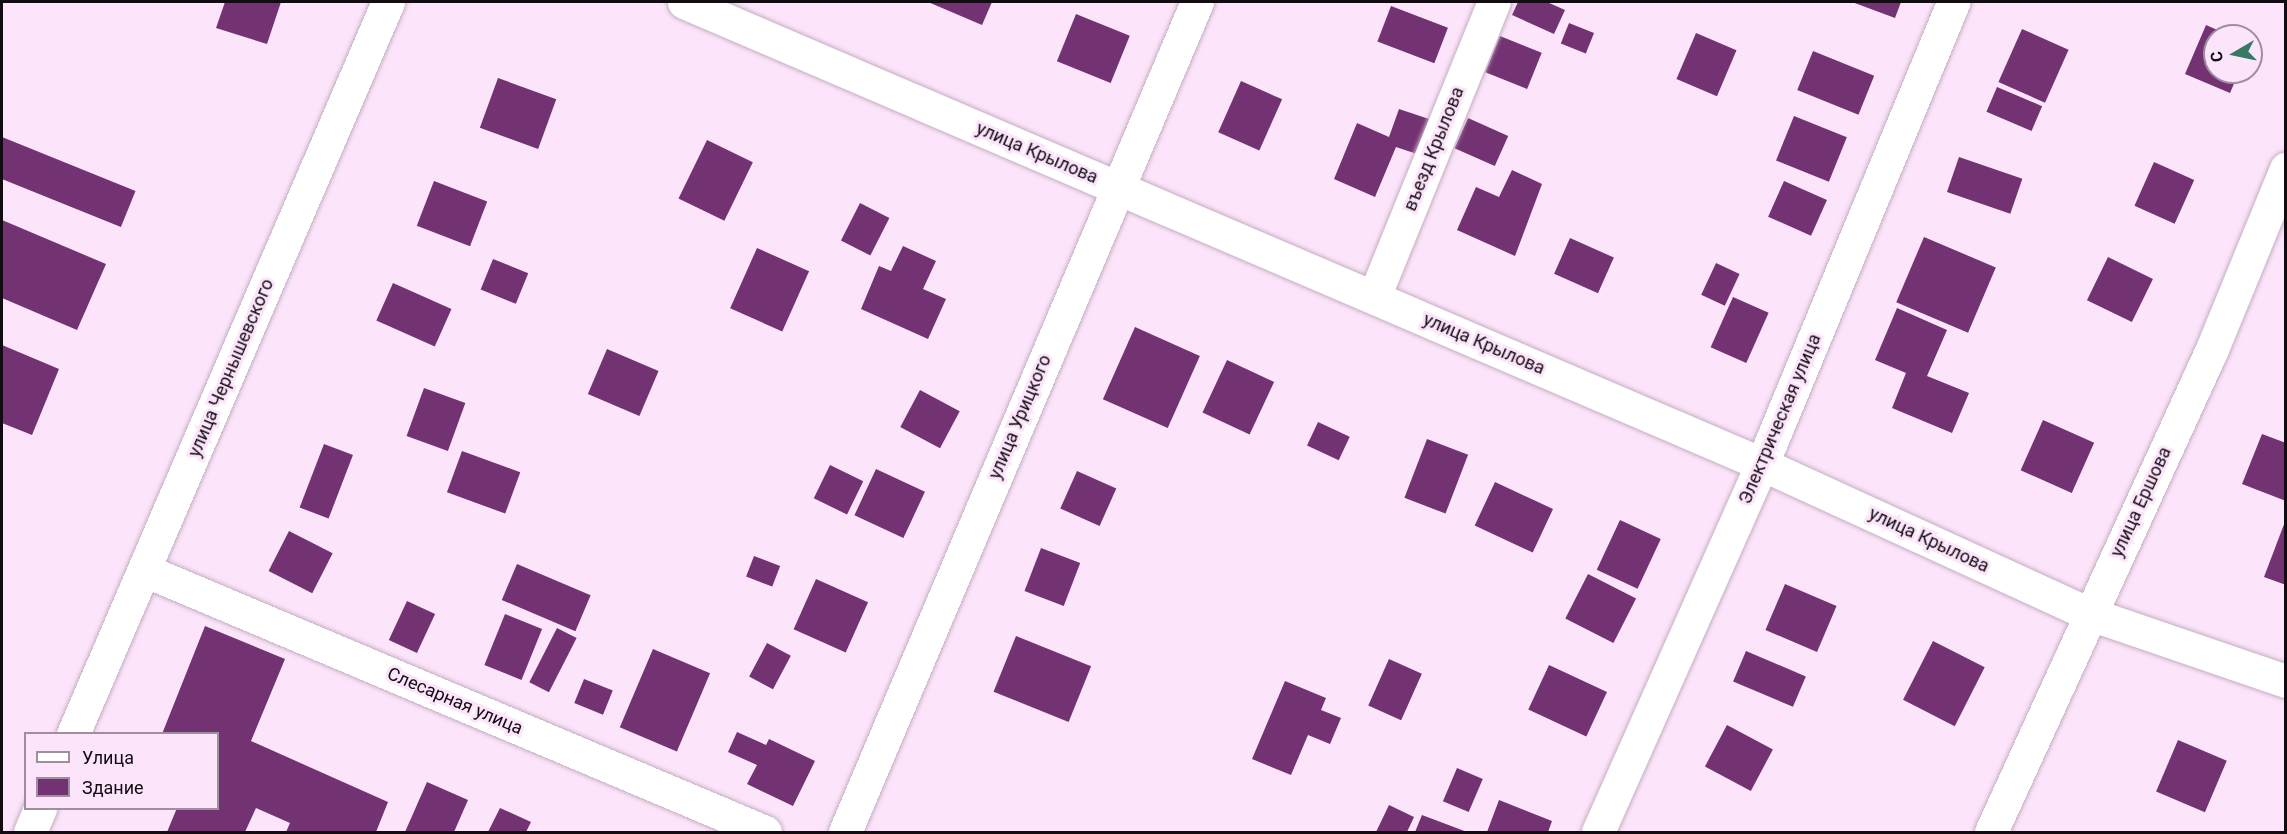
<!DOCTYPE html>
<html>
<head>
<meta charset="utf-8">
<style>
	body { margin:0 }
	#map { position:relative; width:2287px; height:834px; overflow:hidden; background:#fce5fa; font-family:Roboto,sans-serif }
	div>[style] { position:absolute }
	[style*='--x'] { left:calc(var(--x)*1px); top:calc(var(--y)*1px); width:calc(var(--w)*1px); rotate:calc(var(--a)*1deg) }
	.building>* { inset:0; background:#733272; transform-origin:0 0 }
	.roads { filter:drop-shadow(0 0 2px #c4aec2) drop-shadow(0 0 2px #c4aec2) }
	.minor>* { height:33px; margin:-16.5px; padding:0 16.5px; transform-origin:16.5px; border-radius:16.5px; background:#fff }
	.tertiary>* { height:33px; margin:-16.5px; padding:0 16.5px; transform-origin:16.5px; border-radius:16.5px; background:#fff }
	span { translate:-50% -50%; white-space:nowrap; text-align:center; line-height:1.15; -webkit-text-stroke:6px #fce5fa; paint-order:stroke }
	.street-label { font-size:18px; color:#130b12 }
	.frame { position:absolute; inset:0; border:3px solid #130b12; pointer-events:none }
	.legend { position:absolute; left:24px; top:732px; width:195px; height:78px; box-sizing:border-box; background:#fce5fa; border:2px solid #9f8e9d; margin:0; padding:8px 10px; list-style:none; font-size:18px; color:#130b12 }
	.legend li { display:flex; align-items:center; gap:12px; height:30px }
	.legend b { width:30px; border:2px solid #9f8e9d }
	.north { position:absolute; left:2203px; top:24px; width:60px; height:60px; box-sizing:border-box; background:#fce5fa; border:2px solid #9f8e9d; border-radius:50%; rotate:261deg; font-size:16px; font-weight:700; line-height:24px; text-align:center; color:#130b12 }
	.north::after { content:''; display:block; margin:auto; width:21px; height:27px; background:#377867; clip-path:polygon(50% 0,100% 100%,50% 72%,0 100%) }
</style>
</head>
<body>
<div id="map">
	<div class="building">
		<div style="clip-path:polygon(225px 2px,281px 2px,267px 44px,216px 28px)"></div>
		<div style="clip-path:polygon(928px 2px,992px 2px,982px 25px)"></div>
		<div style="clip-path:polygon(1518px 2px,1547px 2px,1565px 10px,1554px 34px,1512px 15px)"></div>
		<div style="clip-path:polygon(1852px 2px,1901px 2px,1895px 18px)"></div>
		<div style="left:1391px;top:6px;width:61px;height:38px;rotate:21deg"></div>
		<div style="left:1076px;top:14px;width:58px;height:51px;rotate:22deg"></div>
		<div style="left:1569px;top:23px;width:27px;height:22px;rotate:22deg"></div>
		<div style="clip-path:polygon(2206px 25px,2231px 36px,2215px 36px,2215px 72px,2239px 72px,2230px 93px,2185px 74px)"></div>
		<div style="left:2022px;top:29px;width:51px;height:58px;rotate:24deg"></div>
		<div style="left:1696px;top:33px;width:44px;height:50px;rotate:23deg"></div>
		<div style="left:1500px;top:36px;width:45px;height:39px;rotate:22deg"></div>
		<div style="left:1813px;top:51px;width:66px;height:42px;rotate:22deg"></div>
		<div style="left:498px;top:78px;width:62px;height:53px;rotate:20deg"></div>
		<div style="left:1241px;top:81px;width:45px;height:56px;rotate:24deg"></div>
		<div style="left:1997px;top:87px;width:49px;height:27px;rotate:23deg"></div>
		<div style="clip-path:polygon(1399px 109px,1429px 119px,1417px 154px,1396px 147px,1375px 197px,1334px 179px,1357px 123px,1389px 137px)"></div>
		<div style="left:1794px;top:116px;width:57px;height:48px;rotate:22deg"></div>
		<div style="left:1468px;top:118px;width:44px;height:33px;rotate:24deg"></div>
		<div style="left:2px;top:137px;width:144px;height:39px;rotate:22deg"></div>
		<div style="left:707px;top:140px;width:51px;height:65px;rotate:26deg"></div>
		<div style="left:1959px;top:157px;width:67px;height:37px;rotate:19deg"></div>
		<div style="left:2154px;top:162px;width:44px;height:48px;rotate:24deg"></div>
		<div style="clip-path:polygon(1512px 170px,1542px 184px,1515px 256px,1457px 230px,1476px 187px,1499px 197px)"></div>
		<div style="left:434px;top:181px;width:57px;height:48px;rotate:21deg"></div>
		<div style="left:1784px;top:181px;width:47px;height:39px;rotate:24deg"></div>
		<div style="left:860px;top:203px;width:33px;height:42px;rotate:27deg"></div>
		<div style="clip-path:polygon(2px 220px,106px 264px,77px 330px,2px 298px)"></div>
		<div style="left:1924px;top:237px;width:78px;height:71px;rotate:23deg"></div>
		<div style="left:1570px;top:238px;width:48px;height:39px;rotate:24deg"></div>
		<div style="clip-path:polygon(903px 246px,936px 261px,923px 289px,946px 299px,928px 339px,861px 309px,879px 266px,891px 271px)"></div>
		<div style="left:757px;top:248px;width:57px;height:66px;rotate:24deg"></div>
		<div style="left:2108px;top:257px;width:50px;height:48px;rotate:26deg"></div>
		<div style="left:493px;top:259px;width:38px;height:33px;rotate:22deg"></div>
		<div style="left:1716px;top:263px;width:26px;height:35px;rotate:25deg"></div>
		<div style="left:393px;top:283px;width:64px;height:41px;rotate:24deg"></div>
		<div style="left:1733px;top:297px;width:39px;height:55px;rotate:24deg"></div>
		<div style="clip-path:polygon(1897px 308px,1947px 330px,1927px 376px,1969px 393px,1952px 433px,1892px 408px,1906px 373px,1875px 360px)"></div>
		<div style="left:1135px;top:327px;width:71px;height:79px;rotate:24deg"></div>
		<div style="clip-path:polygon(2px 345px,59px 369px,32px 435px,2px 423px)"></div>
		<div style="left:607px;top:349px;width:56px;height:49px;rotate:23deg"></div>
		<div style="left:1227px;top:360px;width:52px;height:58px;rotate:25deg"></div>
		<div style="left:424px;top:388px;width:44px;height:51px;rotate:20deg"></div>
		<div style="left:920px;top:390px;width:45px;height:42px;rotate:28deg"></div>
		<div style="left:2043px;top:420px;width:56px;height:55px;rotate:24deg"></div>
		<div style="left:1318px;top:422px;width:35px;height:26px;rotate:25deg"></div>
		<div style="clip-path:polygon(2262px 434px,2286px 443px,2286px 501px,2242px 484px)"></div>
		<div style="left:1427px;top:439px;width:44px;height:63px;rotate:21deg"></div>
		<div style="left:324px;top:444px;width:31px;height:68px;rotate:21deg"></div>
		<div style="left:462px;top:451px;width:62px;height:44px;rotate:20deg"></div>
		<div style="left:830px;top:465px;width:37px;height:37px;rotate:26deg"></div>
		<div style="left:876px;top:469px;width:54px;height:51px;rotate:25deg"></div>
		<div style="left:1077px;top:471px;width:43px;height:41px;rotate:24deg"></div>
		<div style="left:1495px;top:482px;width:64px;height:48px;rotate:25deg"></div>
		<div style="clip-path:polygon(2286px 519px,2286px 585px,2264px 577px)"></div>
		<div style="left:1620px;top:520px;width:45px;height:55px;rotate:25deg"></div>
		<div style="left:289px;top:531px;width:49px;height:45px;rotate:27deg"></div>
		<div style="left:1041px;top:548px;width:42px;height:46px;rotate:21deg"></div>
		<div style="left:754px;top:556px;width:28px;height:22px;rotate:21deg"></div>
		<div style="left:517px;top:564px;width:80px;height:39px;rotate:23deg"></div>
		<div style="left:1588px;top:574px;width:54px;height:50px;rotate:27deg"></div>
		<div style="left:816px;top:579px;width:57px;height:55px;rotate:24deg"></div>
		<div style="left:1785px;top:584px;width:56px;height:50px;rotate:23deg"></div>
		<div style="left:407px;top:601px;width:31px;height:43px;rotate:25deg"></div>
		<div style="left:505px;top:614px;width:40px;height:55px;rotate:22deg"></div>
		<div style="clip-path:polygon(205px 626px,285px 659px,251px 741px,388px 802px,376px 832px,286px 832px,290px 823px,256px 808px,245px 832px,167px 832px,177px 808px,218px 808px,218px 734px,162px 734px)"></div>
		<div style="left:557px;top:628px;width:22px;height:61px;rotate:27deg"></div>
		<div style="left:1016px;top:636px;width:81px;height:60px;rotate:22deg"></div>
		<div style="left:1933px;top:641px;width:58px;height:66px;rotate:27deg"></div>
		<div style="left:767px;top:643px;width:27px;height:38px;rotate:28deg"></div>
		<div style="left:653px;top:649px;width:62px;height:85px;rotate:23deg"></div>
		<div style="left:1746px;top:651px;width:65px;height:33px;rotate:23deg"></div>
		<div style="left:1389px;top:659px;width:36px;height:51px;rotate:24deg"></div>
		<div style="left:1549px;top:665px;width:64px;height:49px;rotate:25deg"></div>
		<div style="left:584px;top:679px;width:31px;height:26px;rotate:22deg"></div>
		<div style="clip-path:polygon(1285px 681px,1326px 698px,1321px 710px,1341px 718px,1330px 744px,1308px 735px,1291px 775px,1252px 759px)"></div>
		<div style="left:1727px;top:725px;width:52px;height:47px;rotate:28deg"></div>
		<div style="clip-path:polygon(737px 732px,766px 745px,769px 739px,815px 761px,793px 806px,747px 784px,757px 765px,728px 752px)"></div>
		<div style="left:2178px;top:740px;width:53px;height:56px;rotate:23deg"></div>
		<div style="left:1457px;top:768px;width:28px;height:36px;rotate:23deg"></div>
		<div style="clip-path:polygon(427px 782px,468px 800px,454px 832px,405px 832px)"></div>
		<div style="clip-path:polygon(1499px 800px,1552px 821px,1548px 832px,1487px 832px)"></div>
		<div style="clip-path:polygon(1389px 805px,1414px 817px,1407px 832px,1376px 832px)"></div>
		<div style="clip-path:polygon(500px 808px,531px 822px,526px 832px,488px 832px)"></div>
		<div style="clip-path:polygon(1422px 815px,1467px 832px,1415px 832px)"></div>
	</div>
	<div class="roads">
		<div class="minor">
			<div style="--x:684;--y:2;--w:1173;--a:23.2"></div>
			<div style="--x:1762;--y:464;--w:361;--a:24.6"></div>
			<div style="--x:2090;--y:614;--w:207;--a:18.9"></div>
			<div style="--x:1374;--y:297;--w:318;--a:-67.9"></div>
			<div style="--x:144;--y:570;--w:674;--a:22.87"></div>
			<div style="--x:73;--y:734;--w:797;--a:-66.72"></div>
			<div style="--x:30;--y:832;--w:26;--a:-67"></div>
			<div style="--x:845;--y:832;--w:902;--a:-67.02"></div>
			<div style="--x:1598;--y:832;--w:403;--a:-66"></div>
			<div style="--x:1762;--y:464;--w:500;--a:-67.5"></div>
		</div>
		<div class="tertiary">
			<div style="--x:1991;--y:832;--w:531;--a:-65.41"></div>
			<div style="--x:2212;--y:349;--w:195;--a:-67.7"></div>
		</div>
	</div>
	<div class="street-label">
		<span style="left:1434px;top:149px;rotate:-68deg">въезд Крылова</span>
		<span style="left:1037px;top:153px;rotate:23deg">улица Крылова</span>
		<span style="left:1484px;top:344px;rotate:23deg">улица Крылова</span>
		<span style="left:231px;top:368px;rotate:-67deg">улица Чернышевского</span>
		<span style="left:1020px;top:417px;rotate:-67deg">улица Урицкого</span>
		<span style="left:1780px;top:419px;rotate:-67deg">Электрическая улица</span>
		<span style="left:2141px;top:502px;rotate:-65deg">улица Ершова</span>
		<span style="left:1929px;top:540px;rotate:25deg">улица Крылова</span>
		<span style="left:455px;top:701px;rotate:23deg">Слесарная улица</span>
	</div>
	<div class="frame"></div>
	<ul class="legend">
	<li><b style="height:8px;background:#fff"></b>Улица</li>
	<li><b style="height:16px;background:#733272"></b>Здание</li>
	</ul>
	<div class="north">С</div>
</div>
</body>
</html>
